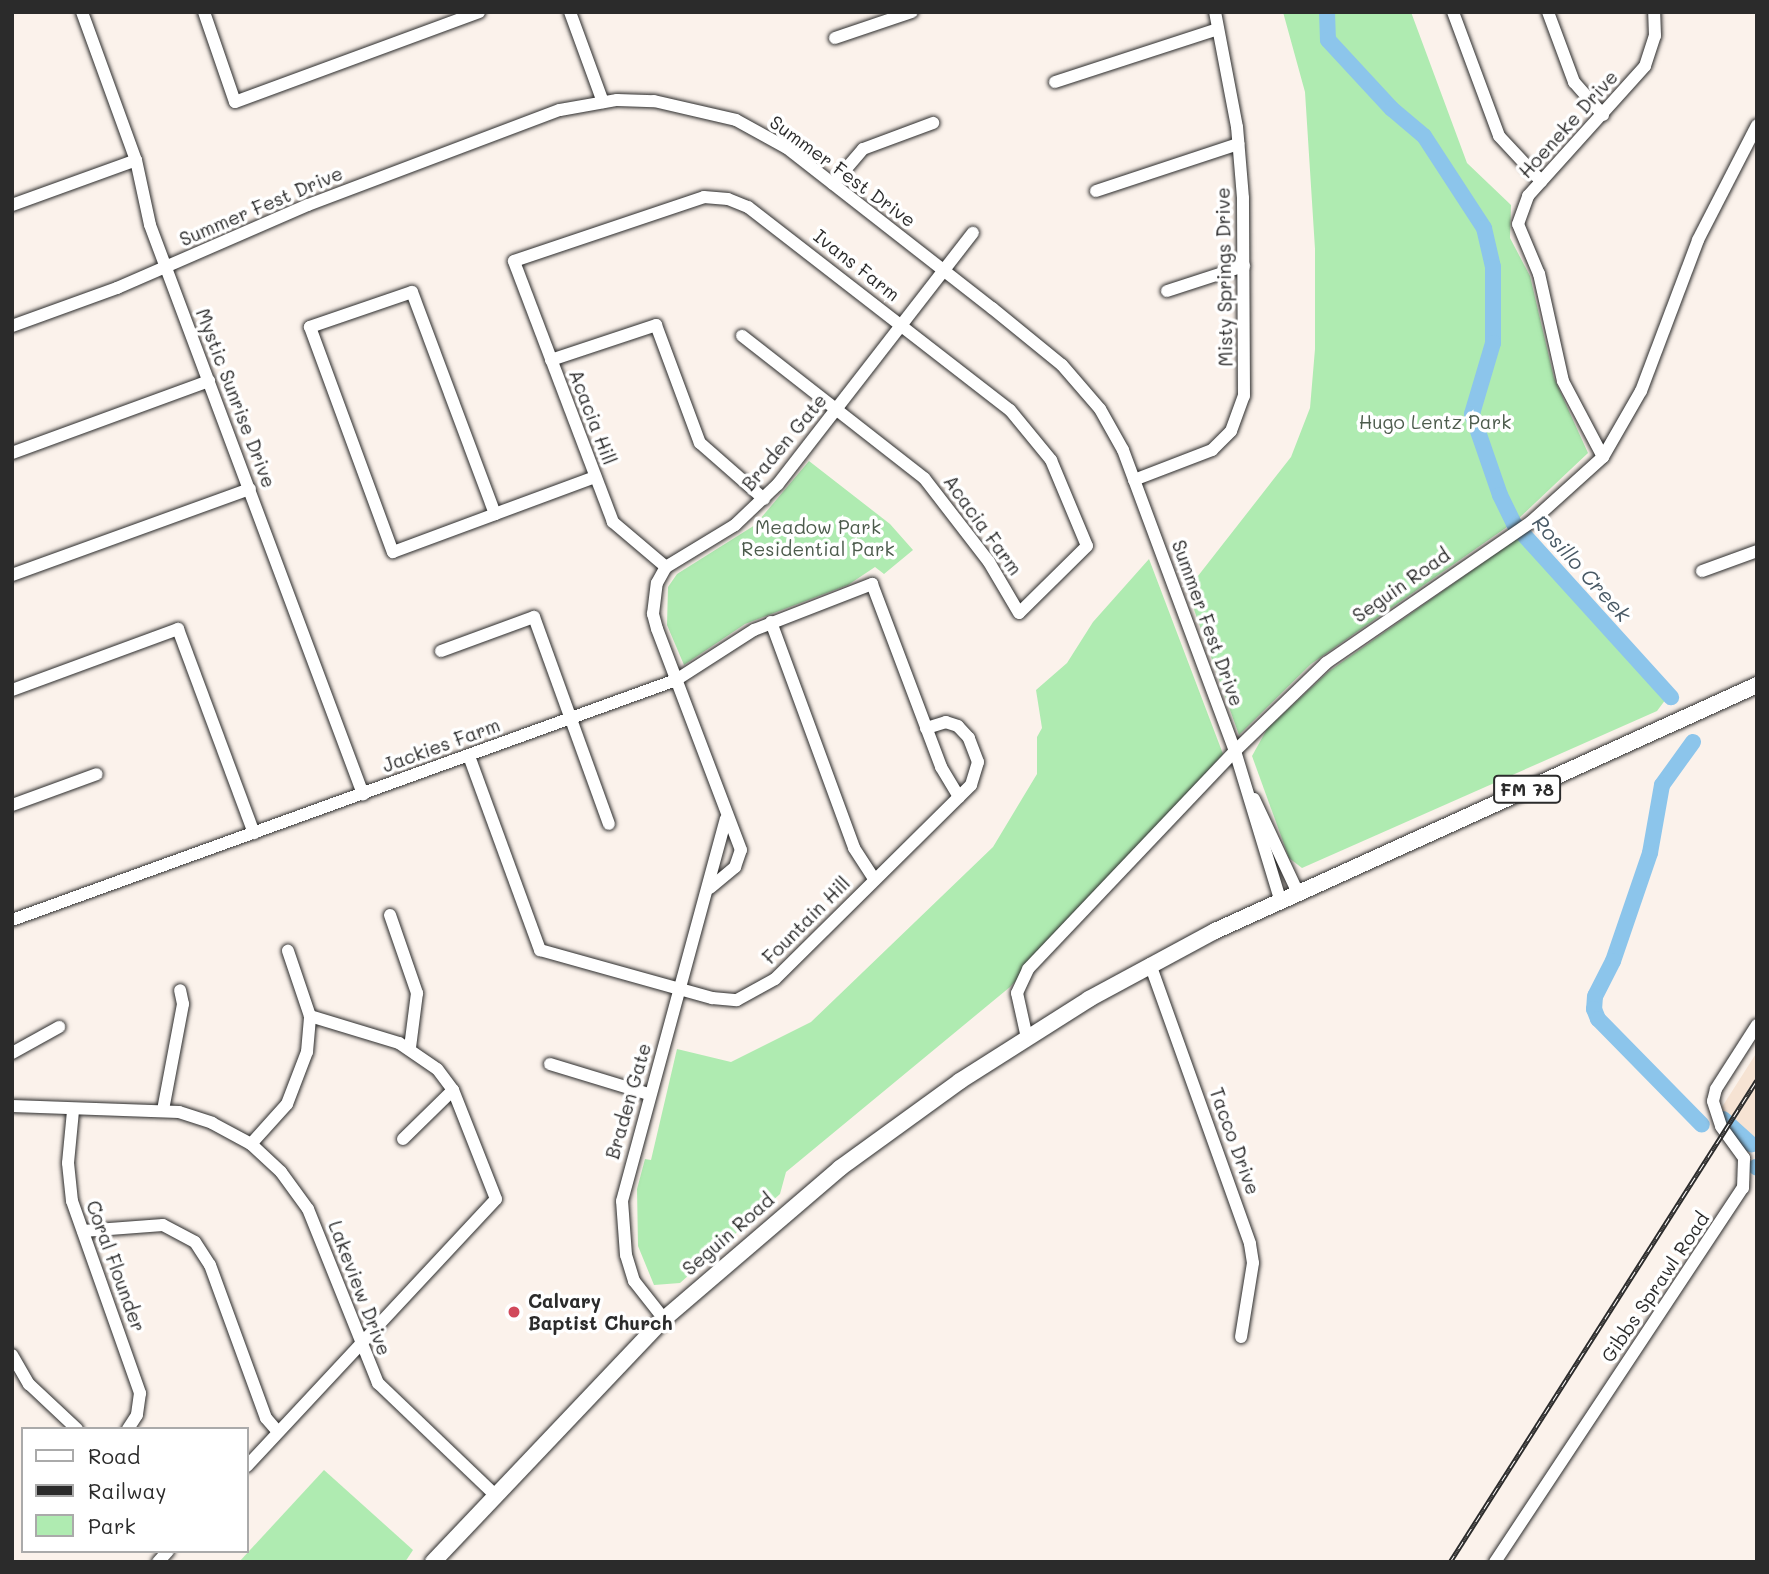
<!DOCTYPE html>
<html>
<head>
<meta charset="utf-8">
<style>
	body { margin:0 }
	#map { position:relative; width:1769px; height:1574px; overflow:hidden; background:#fbf2eb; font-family:Mali,sans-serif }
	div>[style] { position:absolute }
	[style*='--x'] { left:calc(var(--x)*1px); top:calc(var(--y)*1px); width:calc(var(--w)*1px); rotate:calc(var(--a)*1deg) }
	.built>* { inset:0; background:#f6e3d3 }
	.green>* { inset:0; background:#afebb1 }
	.river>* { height:16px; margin:-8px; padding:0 8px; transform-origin:8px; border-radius:8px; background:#8cc5eb }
	.roads { filter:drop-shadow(0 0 2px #2b2b2b) drop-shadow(0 0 2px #2b2b2b) }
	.minor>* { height:12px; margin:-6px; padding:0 6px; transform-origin:6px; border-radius:6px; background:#fff }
	.major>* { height:16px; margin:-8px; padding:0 8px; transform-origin:8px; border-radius:8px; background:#fff }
	.rail>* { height:5px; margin-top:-2.5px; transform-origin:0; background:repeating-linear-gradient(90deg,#fff 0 8px,#2b2b2b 0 16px); box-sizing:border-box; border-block:2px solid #2b2b2b }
	.dots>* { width:19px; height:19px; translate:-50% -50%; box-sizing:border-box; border:4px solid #fff; border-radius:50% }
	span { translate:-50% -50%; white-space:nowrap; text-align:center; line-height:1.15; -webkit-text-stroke:7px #fff; paint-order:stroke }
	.shield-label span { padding:2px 5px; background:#fff; border:2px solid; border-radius:5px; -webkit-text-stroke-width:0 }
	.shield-label { font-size:18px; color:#2b2b2b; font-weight:700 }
	.street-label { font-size:19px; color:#2b2b2b }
	.park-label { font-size:19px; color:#4c5b4c }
	.poi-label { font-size:19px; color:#2b2b2b; font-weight:700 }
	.left { translate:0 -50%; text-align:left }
	.water-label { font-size:21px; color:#485965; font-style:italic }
	.frame { position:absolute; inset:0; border:14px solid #2b2b2b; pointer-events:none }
	.legend { position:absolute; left:21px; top:1427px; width:228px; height:126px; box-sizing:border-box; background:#fff; border:2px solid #aaa; margin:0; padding:9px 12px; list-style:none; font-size:21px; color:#2b2b2b }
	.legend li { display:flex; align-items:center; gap:14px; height:35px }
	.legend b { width:35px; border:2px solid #aaa }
</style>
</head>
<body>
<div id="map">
	<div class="built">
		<div style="clip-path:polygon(1757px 1052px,1757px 1157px,1753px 1140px,1723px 1116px,1722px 1107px)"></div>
	</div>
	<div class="green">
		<div style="clip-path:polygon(1283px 12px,1411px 12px,1467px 163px,1511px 205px,1510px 238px,1530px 276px,1554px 378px,1588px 453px,1517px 520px,1311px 664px,1239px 735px,1187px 590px,1291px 457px,1310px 408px,1315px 349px,1315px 249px,1305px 92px)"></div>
		<div style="clip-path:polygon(809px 461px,890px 524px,913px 550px,884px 574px,875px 567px,848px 585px,745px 624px,684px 665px,667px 625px,668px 587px,677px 574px,755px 525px)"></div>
		<div style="clip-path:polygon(1521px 536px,1666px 699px,1657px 711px,1302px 868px,1289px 858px,1252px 756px,1267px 729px,1328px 672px)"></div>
		<div style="clip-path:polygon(1149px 559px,1223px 754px,1010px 987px,786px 1172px,780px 1194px,680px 1283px,654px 1285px,638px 1246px,637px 1189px,645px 1159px,651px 1160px,677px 1049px,731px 1062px,811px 1022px,993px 847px,1037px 774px,1037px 737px,1042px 728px,1036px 690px,1067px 663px,1093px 622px)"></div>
		<div style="clip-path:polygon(324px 1470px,413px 1550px,405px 1562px,239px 1562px)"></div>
	</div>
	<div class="river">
		<div style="--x:1327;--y:12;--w:28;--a:88"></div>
		<div style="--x:1328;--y:40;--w:94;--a:47.2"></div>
		<div style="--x:1392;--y:109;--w:42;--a:40.2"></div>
		<div style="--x:1424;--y:136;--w:110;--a:56.9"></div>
		<div style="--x:1484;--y:228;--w:40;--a:77"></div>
		<div style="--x:1493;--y:267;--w:76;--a:90"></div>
		<div style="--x:1493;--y:343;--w:74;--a:106.5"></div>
		<div style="--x:1472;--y:414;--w:86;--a:70.9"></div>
		<div style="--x:1500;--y:495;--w:32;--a:64"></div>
		<div style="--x:1514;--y:524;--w:234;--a:47.8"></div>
		<div style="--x:1693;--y:742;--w:53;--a:125.8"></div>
		<div style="--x:1662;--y:785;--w:69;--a:100"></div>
		<div style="--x:1650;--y:853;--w:114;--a:108.9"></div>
		<div style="--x:1613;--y:961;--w:39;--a:117"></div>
		<div style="--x:1595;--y:996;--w:13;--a:94"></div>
		<div style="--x:1594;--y:1009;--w:11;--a:68"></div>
		<div style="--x:1598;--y:1019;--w:148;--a:45.5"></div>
		<div style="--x:1723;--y:1119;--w:38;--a:42"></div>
		<div style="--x:1756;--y:1167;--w:1;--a:45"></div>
	</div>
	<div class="roads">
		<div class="minor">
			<div style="--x:82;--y:12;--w:158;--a:70"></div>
			<div style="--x:136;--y:160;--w:66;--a:77.8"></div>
			<div style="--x:150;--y:225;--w:608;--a:69.48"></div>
			<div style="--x:204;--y:12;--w:95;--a:71"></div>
			<div style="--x:235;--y:102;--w:260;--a:-20.2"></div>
			<div style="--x:570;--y:12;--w:96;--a:69.9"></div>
			<div style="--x:1453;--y:12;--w:132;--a:69.6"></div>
			<div style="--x:1499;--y:136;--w:62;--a:47"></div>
			<div style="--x:1548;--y:12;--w:75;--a:69.6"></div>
			<div style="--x:1574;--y:82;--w:44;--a:48.7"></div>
			<div style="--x:835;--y:38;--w:81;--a:-18.7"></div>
			<div style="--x:1055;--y:82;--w:171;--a:-18"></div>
			<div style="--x:833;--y:184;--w:46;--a:-49.4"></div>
			<div style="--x:863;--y:149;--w:75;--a:-20.4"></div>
			<div style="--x:1096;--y:191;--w:150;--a:-18.3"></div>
			<div style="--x:12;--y:205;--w:132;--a:-19.9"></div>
			<div style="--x:1167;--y:291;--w:81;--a:-18"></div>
			<div style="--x:12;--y:326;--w:112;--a:-19.9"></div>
			<div style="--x:117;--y:288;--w:208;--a:-23.5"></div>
			<div style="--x:308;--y:205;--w:269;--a:-20.7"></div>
			<div style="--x:560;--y:110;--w:58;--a:-10"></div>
			<div style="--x:617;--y:100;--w:37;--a:2"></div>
			<div style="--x:654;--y:101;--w:84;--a:13"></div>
			<div style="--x:736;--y:120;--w:58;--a:28.8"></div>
			<div style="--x:787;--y:148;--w:260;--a:38"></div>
			<div style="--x:992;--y:308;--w:90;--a:39.2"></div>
			<div style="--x:1062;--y:365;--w:58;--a:49.2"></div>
			<div style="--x:1100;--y:409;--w:47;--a:60.7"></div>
			<div style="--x:1123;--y:450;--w:321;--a:69.6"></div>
			<div style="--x:1235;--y:751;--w:155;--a:73.1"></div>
			<div style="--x:551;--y:360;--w:111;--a:-18.4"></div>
			<div style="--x:656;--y:325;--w:126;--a:69.6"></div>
			<div style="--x:700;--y:443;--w:85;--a:41.2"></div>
			<div style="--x:12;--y:453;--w:210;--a:-20.1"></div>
			<div style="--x:1603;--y:457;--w:86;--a:-117.8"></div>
			<div style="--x:1563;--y:381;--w:110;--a:-102.6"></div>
			<div style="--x:1539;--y:274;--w:54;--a:-112.8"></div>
			<div style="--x:1518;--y:224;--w:30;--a:-70"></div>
			<div style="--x:1528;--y:196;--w:175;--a:-48"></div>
			<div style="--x:1645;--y:66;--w:32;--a:-72"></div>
			<div style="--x:1655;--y:36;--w:24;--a:-92"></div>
			<div style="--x:1134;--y:480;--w:84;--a:-21"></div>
			<div style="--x:1212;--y:450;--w:27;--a:-45"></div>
			<div style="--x:1231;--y:431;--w:37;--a:-70"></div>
			<div style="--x:1244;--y:396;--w:198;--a:-90.3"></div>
			<div style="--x:1243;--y:198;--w:71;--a:-94.8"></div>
			<div style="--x:1237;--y:127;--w:117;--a:-100.8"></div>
			<div style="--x:495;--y:514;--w:237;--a:-110.5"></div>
			<div style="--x:412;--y:292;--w:108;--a:161.1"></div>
			<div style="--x:310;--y:327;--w:240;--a:69.8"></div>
			<div style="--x:393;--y:552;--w:109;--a:-20.4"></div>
			<div style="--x:495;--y:514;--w:107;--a:-20.3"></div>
			<div style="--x:666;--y:567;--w:70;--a:-139.7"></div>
			<div style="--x:613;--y:522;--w:279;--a:-110.8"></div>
			<div style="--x:514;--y:261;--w:200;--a:-18.6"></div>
			<div style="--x:704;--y:197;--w:24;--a:5"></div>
			<div style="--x:728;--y:199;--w:22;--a:22"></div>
			<div style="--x:748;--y:207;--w:331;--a:37.8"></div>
			<div style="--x:1010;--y:410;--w:65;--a:50.6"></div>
			<div style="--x:1051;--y:460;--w:93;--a:67.3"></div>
			<div style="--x:1087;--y:546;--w:95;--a:135.4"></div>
			<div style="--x:1019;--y:613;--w:59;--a:-120.5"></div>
			<div style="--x:989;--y:562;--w:106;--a:-127.7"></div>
			<div style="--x:924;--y:478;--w:231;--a:-142"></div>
			<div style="--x:1702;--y:571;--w:59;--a:-20"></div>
			<div style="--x:12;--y:575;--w:253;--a:-19.9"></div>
			<div style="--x:771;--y:622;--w:241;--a:69.8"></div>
			<div style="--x:854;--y:848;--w:37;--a:57"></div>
			<div style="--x:441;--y:651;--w:99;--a:-20.1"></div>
			<div style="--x:534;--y:617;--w:220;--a:70.1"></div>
			<div style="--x:12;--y:690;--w:177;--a:-20.2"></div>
			<div style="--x:178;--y:629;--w:218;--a:69.6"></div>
			<div style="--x:469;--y:756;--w:207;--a:69.9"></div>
			<div style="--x:540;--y:950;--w:179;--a:15.6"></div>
			<div style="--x:712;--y:998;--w:25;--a:5"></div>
			<div style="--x:737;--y:1000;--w:43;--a:-28.9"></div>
			<div style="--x:775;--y:979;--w:276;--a:-44.7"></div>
			<div style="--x:971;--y:785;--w:24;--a:-73"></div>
			<div style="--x:978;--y:762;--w:26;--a:-111"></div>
			<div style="--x:969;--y:738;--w:16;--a:-133"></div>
			<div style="--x:958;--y:726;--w:13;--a:-162"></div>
			<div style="--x:946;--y:722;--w:21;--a:163"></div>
			<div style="--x:1254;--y:799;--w:102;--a:64.9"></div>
			<div style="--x:12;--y:805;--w:90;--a:-20"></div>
			<div style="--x:710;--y:888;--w:33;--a:-40"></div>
			<div style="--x:735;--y:867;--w:18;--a:-71"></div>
			<div style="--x:741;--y:850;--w:236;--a:-110.8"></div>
			<div style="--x:657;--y:629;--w:16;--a:-105"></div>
			<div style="--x:653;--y:614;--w:31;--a:-83"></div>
			<div style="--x:657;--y:583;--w:18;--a:-61"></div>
			<div style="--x:666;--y:567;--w:81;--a:-31.3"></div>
			<div style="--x:735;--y:525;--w:59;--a:-43.6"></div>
			<div style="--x:778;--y:484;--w:318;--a:-52.2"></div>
			<div style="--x:390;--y:915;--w:83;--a:70.9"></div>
			<div style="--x:417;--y:993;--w:55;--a:97.3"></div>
			<div style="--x:12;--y:920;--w:706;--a:-19.87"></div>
			<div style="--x:676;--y:680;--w:93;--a:-32.7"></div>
			<div style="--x:754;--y:630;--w:127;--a:-21.3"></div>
			<div style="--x:872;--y:584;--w:196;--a:69.3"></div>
			<div style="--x:941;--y:767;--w:35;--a:59"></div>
			<div style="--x:1150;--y:964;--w:297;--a:70.3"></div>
			<div style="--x:1250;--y:1244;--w:19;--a:81"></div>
			<div style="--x:1253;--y:1263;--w:75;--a:99.2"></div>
			<div style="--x:1027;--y:1038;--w:46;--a:-102.5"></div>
			<div style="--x:1017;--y:993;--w:26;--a:-65"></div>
			<div style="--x:1028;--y:969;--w:301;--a:-46.5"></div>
			<div style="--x:1235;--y:751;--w:127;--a:-44"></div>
			<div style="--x:1326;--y:663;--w:249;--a:-34.5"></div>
			<div style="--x:1531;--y:522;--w:97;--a:-42.1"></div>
			<div style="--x:1603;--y:457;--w:76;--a:-60.1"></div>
			<div style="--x:1641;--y:391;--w:161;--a:-69.3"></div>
			<div style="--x:1698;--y:240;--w:129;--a:-62.8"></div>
			<div style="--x:12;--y:1053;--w:54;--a:-29"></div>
			<div style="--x:550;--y:1064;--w:103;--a:16.9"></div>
			<div style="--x:12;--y:1106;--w:167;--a:2.1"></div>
			<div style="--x:179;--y:1112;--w:35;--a:18"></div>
			<div style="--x:212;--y:1123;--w:44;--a:28.3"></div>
			<div style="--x:251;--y:1144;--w:41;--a:43"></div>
			<div style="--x:281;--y:1172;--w:46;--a:53.9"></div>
			<div style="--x:308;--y:1209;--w:188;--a:68.1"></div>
			<div style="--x:378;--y:1383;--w:162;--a:43.7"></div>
			<div style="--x:163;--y:1110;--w:108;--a:-79.3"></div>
			<div style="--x:183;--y:1004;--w:14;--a:-102"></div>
			<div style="--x:73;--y:1111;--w:52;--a:95.5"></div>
			<div style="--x:68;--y:1163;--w:38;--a:84"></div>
			<div style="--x:72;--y:1201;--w:204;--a:70.5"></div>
			<div style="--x:140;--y:1393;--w:22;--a:98"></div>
			<div style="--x:137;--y:1415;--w:17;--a:123"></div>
			<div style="--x:403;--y:1139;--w:70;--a:-44.4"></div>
			<div style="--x:251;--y:1144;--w:54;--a:-48"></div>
			<div style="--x:287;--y:1104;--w:56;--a:-69"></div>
			<div style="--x:307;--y:1052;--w:36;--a:-85"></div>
			<div style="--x:310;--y:1016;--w:69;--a:-108.7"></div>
			<div style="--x:83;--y:1231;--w:80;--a:-4.3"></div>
			<div style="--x:163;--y:1225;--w:36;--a:28"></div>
			<div style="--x:195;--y:1242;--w:27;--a:57"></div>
			<div style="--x:210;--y:1265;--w:163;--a:69.9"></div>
			<div style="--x:266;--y:1418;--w:18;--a:49"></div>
			<div style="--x:664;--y:1319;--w:48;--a:-128.3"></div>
			<div style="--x:634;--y:1281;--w:27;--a:-107"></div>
			<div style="--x:626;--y:1255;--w:54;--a:-94.2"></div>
			<div style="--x:622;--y:1201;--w:396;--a:-74.8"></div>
			<div style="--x:12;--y:1355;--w:34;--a:60"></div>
			<div style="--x:29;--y:1384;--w:66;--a:43.2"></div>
			<div style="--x:247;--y:1466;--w:365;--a:-47"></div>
			<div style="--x:496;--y:1199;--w:117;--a:-111.5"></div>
			<div style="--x:453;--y:1090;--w:26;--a:-127"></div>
			<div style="--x:437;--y:1069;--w:46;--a:-145.6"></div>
			<div style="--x:399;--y:1043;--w:93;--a:-163.1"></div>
			<div style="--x:158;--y:1562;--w:15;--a:-48"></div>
			<div style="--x:1495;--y:1562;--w:449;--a:-56.5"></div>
			<div style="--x:1743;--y:1188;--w:30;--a:-88"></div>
			<div style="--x:1744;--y:1158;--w:39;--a:-126"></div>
			<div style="--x:1721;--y:1126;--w:26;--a:-108"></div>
			<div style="--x:1713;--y:1101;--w:12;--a:-76"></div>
			<div style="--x:1716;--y:1089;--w:76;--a:-57.4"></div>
		</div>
		<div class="major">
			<div style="--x:433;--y:1562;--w:335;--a:-46.5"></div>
			<div style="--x:664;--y:1319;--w:232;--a:-40.6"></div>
			<div style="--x:840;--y:1168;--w:148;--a:-35.9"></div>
			<div style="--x:960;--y:1081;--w:153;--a:-32.4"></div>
			<div style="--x:1089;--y:999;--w:143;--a:-28.4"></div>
			<div style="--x:1215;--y:931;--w:595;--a:-24.41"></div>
		</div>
	</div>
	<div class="rail">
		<div style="--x:1450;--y:1562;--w:571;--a:-57.51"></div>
	</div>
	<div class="dots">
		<div style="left:514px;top:1312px;background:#d1495b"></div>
	</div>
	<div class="shield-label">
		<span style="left:1527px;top:789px">FM 78</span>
	</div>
	<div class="street-label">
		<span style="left:1568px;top:124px;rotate:-48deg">Hoeneke Drive</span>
		<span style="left:843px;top:171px;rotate:36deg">Summer Fest Drive</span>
		<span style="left:261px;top:206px;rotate:-23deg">Summer Fest Drive</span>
		<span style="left:857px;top:265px;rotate:38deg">Ivans Farm</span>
		<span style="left:1224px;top:277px;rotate:-91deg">Misty Springs Drive</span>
		<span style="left:236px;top:398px;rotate:69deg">Mystic Sunrise Drive</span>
		<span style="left:593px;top:417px;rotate:69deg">Acacia Hill</span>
		<span style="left:784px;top:442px;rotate:-50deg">Braden Gate</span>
		<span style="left:983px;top:525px;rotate:54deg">Acacia Farm</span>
		<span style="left:1401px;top:585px;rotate:-35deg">Seguin Road</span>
		<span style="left:1208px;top:623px;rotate:70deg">Summer Fest Drive</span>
		<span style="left:441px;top:745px;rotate:-20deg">Jackies Farm</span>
		<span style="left:806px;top:920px;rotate:-45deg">Fountain Hill</span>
		<span style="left:628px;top:1101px;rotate:-74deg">Braden Gate</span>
		<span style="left:1235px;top:1141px;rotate:70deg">Tacco Drive</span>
		<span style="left:728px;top:1234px;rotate:-41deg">Seguin Road</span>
		<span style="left:116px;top:1266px;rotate:70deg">Coral Flounder</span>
		<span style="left:1655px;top:1287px;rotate:-56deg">Gibbs Sprawl Road</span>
		<span style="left:360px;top:1288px;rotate:69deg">Lakeview Drive</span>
	</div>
	<div class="park-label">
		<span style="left:1435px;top:422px">Hugo Lentz Park</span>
		<span style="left:818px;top:538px">Meadow Park<br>Residential Park</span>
	</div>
	<div class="poi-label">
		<span class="left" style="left:528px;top:1312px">Calvary<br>Baptist Church</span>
	</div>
	<div class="water-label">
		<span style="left:1582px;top:568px;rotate:48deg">Rosillo Creek</span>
	</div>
	<div class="frame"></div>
	<ul class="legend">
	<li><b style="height:9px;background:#fff"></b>Road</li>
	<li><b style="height:9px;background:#2b2b2b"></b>Railway</li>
	<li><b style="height:19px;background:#afebb1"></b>Park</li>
	</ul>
</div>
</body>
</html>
